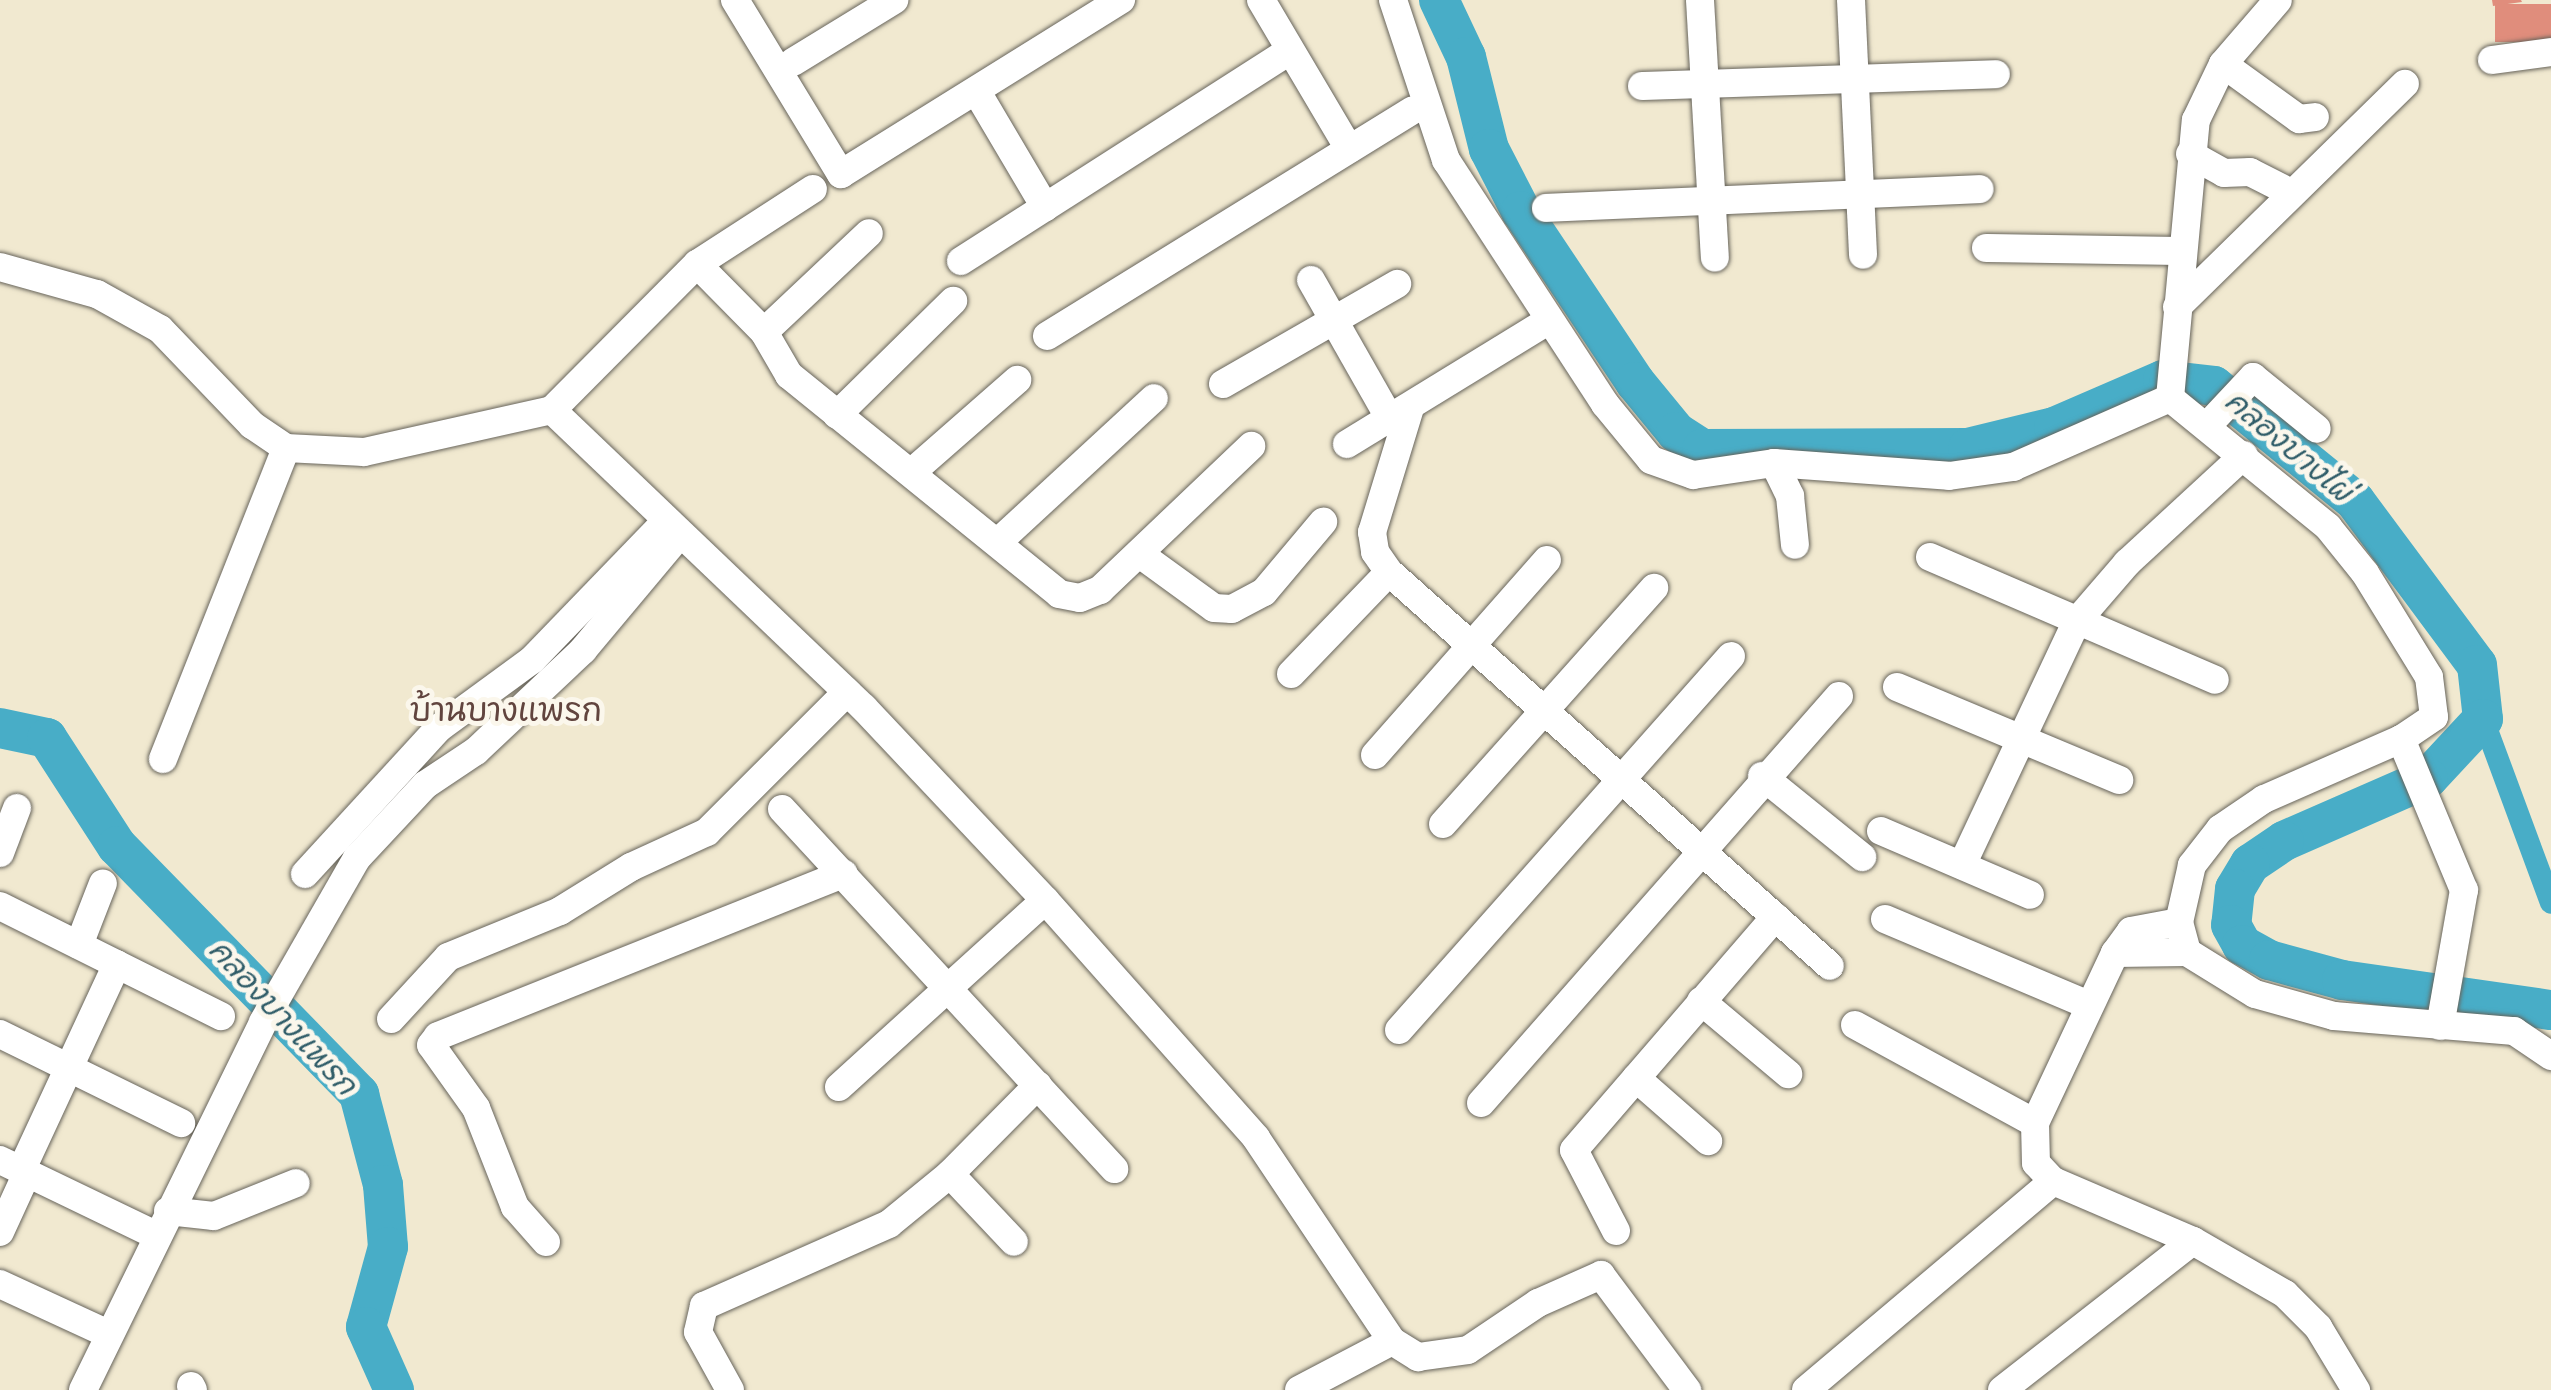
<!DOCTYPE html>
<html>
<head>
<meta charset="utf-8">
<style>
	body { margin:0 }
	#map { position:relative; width:2551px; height:1390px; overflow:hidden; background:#f1e9d0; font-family:"Architects Daughter","Playpen Sans Thai",sans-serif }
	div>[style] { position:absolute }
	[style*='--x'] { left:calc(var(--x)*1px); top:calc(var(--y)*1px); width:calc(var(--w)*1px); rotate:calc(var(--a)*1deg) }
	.canal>* { height:22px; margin:-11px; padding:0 11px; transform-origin:11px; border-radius:11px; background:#48adc7 }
	.river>* { height:40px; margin:-20px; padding:0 20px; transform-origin:20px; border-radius:20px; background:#48adc7 }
	.building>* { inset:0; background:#e08d7c; transform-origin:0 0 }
	.roads { filter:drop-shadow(0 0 2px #67645b) drop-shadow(0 0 2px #67645b) }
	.minor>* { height:28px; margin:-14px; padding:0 14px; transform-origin:14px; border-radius:14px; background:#fff }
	span { translate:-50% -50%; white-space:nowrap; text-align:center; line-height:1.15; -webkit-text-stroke:10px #fbf7ec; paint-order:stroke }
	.water-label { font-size:30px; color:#305d69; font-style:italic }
	.quarter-label { font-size:32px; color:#61443e }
</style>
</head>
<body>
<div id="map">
	<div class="canal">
		<div style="--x:2483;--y:719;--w:196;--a:69.7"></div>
	</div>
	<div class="river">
		<div style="--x:1439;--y:0;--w:63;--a:64.7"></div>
		<div style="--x:1466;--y:57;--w:95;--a:76"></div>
		<div style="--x:1489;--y:149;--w:70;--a:62.7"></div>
		<div style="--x:1521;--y:211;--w:206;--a:56.3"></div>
		<div style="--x:1635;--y:382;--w:65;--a:50.6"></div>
		<div style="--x:1676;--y:432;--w:31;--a:33"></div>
		<div style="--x:1702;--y:449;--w:266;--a:-0.2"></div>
		<div style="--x:1968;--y:448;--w:89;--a:-13.7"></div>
		<div style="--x:2054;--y:427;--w:119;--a:-23.3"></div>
		<div style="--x:2163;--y:380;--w:51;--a:6.7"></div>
		<div style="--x:2214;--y:386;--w:182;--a:39.2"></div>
		<div style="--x:2355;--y:501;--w:204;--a:53.4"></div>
		<div style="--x:2477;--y:665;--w:54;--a:83.7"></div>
		<div style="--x:2483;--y:719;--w:81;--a:133"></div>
		<div style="--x:2428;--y:778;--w:157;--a:156.4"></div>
		<div style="--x:2284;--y:841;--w:41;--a:145.9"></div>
		<div style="--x:2250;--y:864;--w:29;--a:121"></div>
		<div style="--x:2235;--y:889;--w:36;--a:96"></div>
		<div style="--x:2231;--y:925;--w:23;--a:61"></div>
		<div style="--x:2242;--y:945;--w:31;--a:29"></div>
		<div style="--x:2269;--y:960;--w:76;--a:15.3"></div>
		<div style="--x:2342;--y:980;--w:211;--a:8.2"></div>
		<div style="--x:0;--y:728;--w:48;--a:12"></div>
		<div style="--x:47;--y:738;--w:129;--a:57.1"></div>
		<div style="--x:117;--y:846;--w:347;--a:45.7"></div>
		<div style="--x:359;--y:1094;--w:94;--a:75.2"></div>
		<div style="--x:383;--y:1185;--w:62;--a:85.4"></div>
		<div style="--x:388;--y:1247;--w:83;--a:105.4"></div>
		<div style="--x:366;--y:1327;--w:69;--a:66"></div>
	</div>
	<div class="building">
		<div style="clip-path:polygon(2492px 0,2521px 0,2522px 2px,2493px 6px)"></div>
		<div style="left:2551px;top:4px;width:38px;height:56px;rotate:90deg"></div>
	</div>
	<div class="roads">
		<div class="minor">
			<div style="--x:735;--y:0;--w:204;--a:58.7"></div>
			<div style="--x:841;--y:174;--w:330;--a:-31.9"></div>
			<div style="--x:1261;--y:0;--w:173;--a:59.4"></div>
			<div style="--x:1393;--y:0;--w:169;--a:71.7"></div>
			<div style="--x:1446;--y:160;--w:291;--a:56.9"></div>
			<div style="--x:1605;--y:404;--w:72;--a:50.6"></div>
			<div style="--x:1651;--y:460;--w:45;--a:19.7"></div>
			<div style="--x:1693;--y:475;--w:82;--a:-8.4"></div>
			<div style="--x:1774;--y:463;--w:175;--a:4.2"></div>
			<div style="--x:1949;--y:476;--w:65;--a:-8"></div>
			<div style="--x:2013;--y:467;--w:171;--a:-23.7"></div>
			<div style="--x:2170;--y:398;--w:204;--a:39.2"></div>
			<div style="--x:2328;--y:527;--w:59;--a:51.2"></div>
			<div style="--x:2365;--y:573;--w:122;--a:58.4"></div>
			<div style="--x:2429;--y:677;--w:40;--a:82.9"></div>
			<div style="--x:2434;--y:717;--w:40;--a:146"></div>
			<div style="--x:2401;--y:739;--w:150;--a:156.3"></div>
			<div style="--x:2264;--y:799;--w:53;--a:145.7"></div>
			<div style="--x:2220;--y:829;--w:46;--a:127.9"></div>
			<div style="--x:2192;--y:865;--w:58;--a:102.8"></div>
			<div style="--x:2179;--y:922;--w:31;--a:75"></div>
			<div style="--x:1700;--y:0;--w:258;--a:86.7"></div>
			<div style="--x:1851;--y:0;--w:255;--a:87.3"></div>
			<div style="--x:2492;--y:60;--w:60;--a:-7.7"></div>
			<div style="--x:793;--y:62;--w:119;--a:-31.5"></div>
			<div style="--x:2223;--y:64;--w:94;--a:35.9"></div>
			<div style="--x:2299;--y:119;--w:16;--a:-7"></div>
			<div style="--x:1642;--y:86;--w:354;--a:-1.9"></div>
			<div style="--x:977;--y:92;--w:134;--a:59.4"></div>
			<div style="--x:2190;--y:154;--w:39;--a:29"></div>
			<div style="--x:2224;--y:173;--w:26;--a:-2"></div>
			<div style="--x:2250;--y:172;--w:36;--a:27"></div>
			<div style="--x:1546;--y:208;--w:434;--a:-2.5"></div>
			<div style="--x:1986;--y:248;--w:195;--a:0.9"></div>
			<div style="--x:961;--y:261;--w:388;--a:-32.6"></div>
			<div style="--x:697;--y:264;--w:95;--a:45.4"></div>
			<div style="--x:764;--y:332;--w:50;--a:59.8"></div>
			<div style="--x:789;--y:375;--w:348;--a:39"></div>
			<div style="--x:1059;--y:594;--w:21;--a:11"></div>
			<div style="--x:1080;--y:598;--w:22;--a:-22"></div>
			<div style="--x:1100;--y:590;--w:209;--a:-43.6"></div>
			<div style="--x:0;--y:267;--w:101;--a:15.6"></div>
			<div style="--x:97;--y:294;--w:72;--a:29.1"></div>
			<div style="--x:160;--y:329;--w:133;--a:46.2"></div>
			<div style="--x:252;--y:425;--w:41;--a:34.1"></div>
			<div style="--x:286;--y:448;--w:78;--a:2.9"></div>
			<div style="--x:364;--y:452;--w:193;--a:-12.6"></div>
			<div style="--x:552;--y:410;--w:206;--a:-45.2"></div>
			<div style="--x:697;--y:264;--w:138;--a:-32.9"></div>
			<div style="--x:1311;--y:280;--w:160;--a:60.4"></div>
			<div style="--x:2177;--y:307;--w:319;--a:-44.4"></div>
			<div style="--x:764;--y:332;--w:144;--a:-43.3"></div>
			<div style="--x:1047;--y:336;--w:429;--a:-31.7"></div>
			<div style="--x:1223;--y:384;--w:201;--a:-29.9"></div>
			<div style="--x:2170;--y:398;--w:279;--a:-84.7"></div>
			<div style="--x:2196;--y:120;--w:62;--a:-64.3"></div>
			<div style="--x:2223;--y:64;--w:84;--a:-49.3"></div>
			<div style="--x:1410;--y:408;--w:130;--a:107"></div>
			<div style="--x:1372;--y:532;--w:20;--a:81"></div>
			<div style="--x:1375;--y:552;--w:24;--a:55"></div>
			<div style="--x:1389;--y:572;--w:591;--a:41.78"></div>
			<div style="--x:552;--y:410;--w:431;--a:43.7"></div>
			<div style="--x:864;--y:708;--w:264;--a:46.7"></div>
			<div style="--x:1045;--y:900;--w:318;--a:48.4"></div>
			<div style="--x:1256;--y:1138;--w:244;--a:56.2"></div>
			<div style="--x:1392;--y:1341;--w:31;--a:32"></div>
			<div style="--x:1418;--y:1357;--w:50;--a:-8"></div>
			<div style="--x:1468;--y:1350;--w:84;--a:-33.9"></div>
			<div style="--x:1538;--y:1303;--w:69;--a:-24"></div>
			<div style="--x:1601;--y:1275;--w:144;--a:53.2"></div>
			<div style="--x:837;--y:415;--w:163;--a:-44.5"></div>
			<div style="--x:2208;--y:425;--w:66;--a:-46.8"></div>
			<div style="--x:2253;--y:377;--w:82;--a:39.1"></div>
			<div style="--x:1347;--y:444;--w:237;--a:-31.5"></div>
			<div style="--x:1774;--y:463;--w:37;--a:64"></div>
			<div style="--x:1790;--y:496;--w:49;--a:84.2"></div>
			<div style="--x:912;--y:472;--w:140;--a:-41.2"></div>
			<div style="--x:998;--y:542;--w:212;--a:-42.7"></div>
			<div style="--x:1141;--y:555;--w:90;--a:36"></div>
			<div style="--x:1214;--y:608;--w:18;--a:3"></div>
			<div style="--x:1232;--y:609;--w:36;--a:-28"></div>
			<div style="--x:1264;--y:592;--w:92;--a:-49.9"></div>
			<div style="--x:1930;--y:557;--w:310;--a:23.3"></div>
			<div style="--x:1291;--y:674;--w:141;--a:-46.1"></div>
			<div style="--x:1897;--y:687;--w:241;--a:22.7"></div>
			<div style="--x:2401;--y:739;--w:164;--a:67.4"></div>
			<div style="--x:2464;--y:890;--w:138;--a:100"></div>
			<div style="--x:1375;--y:755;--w:260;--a:-48.6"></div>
			<div style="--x:163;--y:759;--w:334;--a:-68.4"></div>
			<div style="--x:1762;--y:776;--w:129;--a:39"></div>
			<div style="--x:782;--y:809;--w:490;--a:47.3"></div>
			<div style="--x:1443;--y:824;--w:317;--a:-48.2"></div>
			<div style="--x:1881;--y:831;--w:162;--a:23.2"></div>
			<div style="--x:0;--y:853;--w:48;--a:-69.3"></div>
			<div style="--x:1962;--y:865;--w:270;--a:-64.8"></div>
			<div style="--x:2077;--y:621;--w:77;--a:-49.2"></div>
			<div style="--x:2127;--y:563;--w:159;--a:-42.7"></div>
			<div style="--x:305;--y:874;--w:198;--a:-47.5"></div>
			<div style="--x:439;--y:728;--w:115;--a:-36.2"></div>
			<div style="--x:532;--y:660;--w:193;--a:-46"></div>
			<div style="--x:0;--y:906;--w:247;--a:26.5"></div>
			<div style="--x:1885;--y:919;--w:221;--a:22.9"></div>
			<div style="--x:2179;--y:922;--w:49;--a:169.4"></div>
			<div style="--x:2131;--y:931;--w:27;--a:126"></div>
			<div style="--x:2115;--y:953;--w:188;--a:115.2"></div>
			<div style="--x:2035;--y:1123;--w:40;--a:88.6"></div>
			<div style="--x:2036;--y:1163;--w:25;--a:47"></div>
			<div style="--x:2053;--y:1181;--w:152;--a:23.2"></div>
			<div style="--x:2193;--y:1241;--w:106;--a:29.9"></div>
			<div style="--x:2285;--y:1294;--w:47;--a:45"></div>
			<div style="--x:2318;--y:1327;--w:74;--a:58.9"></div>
			<div style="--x:79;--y:945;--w:66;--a:-68.8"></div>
			<div style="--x:2115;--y:953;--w:72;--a:-0.8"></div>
			<div style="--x:2187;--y:952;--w:80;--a:31.7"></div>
			<div style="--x:2255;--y:994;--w:82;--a:15.6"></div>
			<div style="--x:2334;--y:1016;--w:181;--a:4.8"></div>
			<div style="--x:2514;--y:1031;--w:45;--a:34"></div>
			<div style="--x:1701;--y:1001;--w:114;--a:40"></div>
			<div style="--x:391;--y:1019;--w:84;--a:-47.4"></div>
			<div style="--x:448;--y:957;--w:121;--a:-22.3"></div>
			<div style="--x:560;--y:911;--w:84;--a:-31.8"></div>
			<div style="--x:631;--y:867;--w:84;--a:-24.7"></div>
			<div style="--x:707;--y:832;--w:198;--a:-45"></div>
			<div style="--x:1855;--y:1025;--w:205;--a:28.6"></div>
			<div style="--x:1399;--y:1030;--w:500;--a:-48.4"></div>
			<div style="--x:0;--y:1034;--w:202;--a:26.2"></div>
			<div style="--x:1636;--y:1078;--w:96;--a:41.2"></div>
			<div style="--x:839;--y:1087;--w:278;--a:-42.2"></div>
			<div style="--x:1481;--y:1103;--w:542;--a:-48.66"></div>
			<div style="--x:0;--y:1160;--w:173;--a:25.7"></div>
			<div style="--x:21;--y:1171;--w:228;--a:-65.1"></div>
			<div style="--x:950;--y:1174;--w:93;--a:46.7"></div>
			<div style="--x:168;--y:1211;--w:46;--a:6.2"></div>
			<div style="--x:214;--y:1216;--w:88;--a:-21.9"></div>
			<div style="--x:1616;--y:1231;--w:91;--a:-117.4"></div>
			<div style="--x:1574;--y:1150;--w:308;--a:-49.2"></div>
			<div style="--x:0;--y:1232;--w:65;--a:-65.4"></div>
			<div style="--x:546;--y:1242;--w:47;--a:-131.5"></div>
			<div style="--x:515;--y:1207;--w:106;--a:-111.5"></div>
			<div style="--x:476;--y:1108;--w:77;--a:-125.5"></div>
			<div style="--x:431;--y:1045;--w:11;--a:-52"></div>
			<div style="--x:438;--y:1036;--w:437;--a:-21.8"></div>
			<div style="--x:0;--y:1284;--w:119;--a:24.8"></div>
			<div style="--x:191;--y:1386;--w:4;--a:63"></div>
			<div style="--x:83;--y:1390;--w:410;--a:-63.9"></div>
			<div style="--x:263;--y:1022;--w:189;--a:-60.2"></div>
			<div style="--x:357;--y:858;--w:100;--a:-47"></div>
			<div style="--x:425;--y:785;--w:61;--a:-33.7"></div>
			<div style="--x:476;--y:751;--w:147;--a:-43.3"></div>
			<div style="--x:583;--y:650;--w:150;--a:-50.1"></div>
			<div style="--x:730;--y:1390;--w:66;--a:-118.9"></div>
			<div style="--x:698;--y:1332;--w:27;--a:-77"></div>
			<div style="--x:704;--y:1306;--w:202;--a:-23.9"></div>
			<div style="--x:889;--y:1224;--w:79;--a:-39.3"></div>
			<div style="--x:950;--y:1174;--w:125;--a:-45.3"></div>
			<div style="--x:1299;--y:1390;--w:105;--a:-27.8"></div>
			<div style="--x:1806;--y:1390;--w:324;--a:-40.2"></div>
			<div style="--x:2002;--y:1390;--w:242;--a:-38"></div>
		</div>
	</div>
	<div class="water-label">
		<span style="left:2288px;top:447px;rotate:40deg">คลองบางไผ่</span>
		<span style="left:282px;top:1018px;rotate:47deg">คลองบางแพรก</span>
	</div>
	<div class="quarter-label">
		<span style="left:506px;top:712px">บ้านบางแพรก</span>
	</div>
</div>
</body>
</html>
